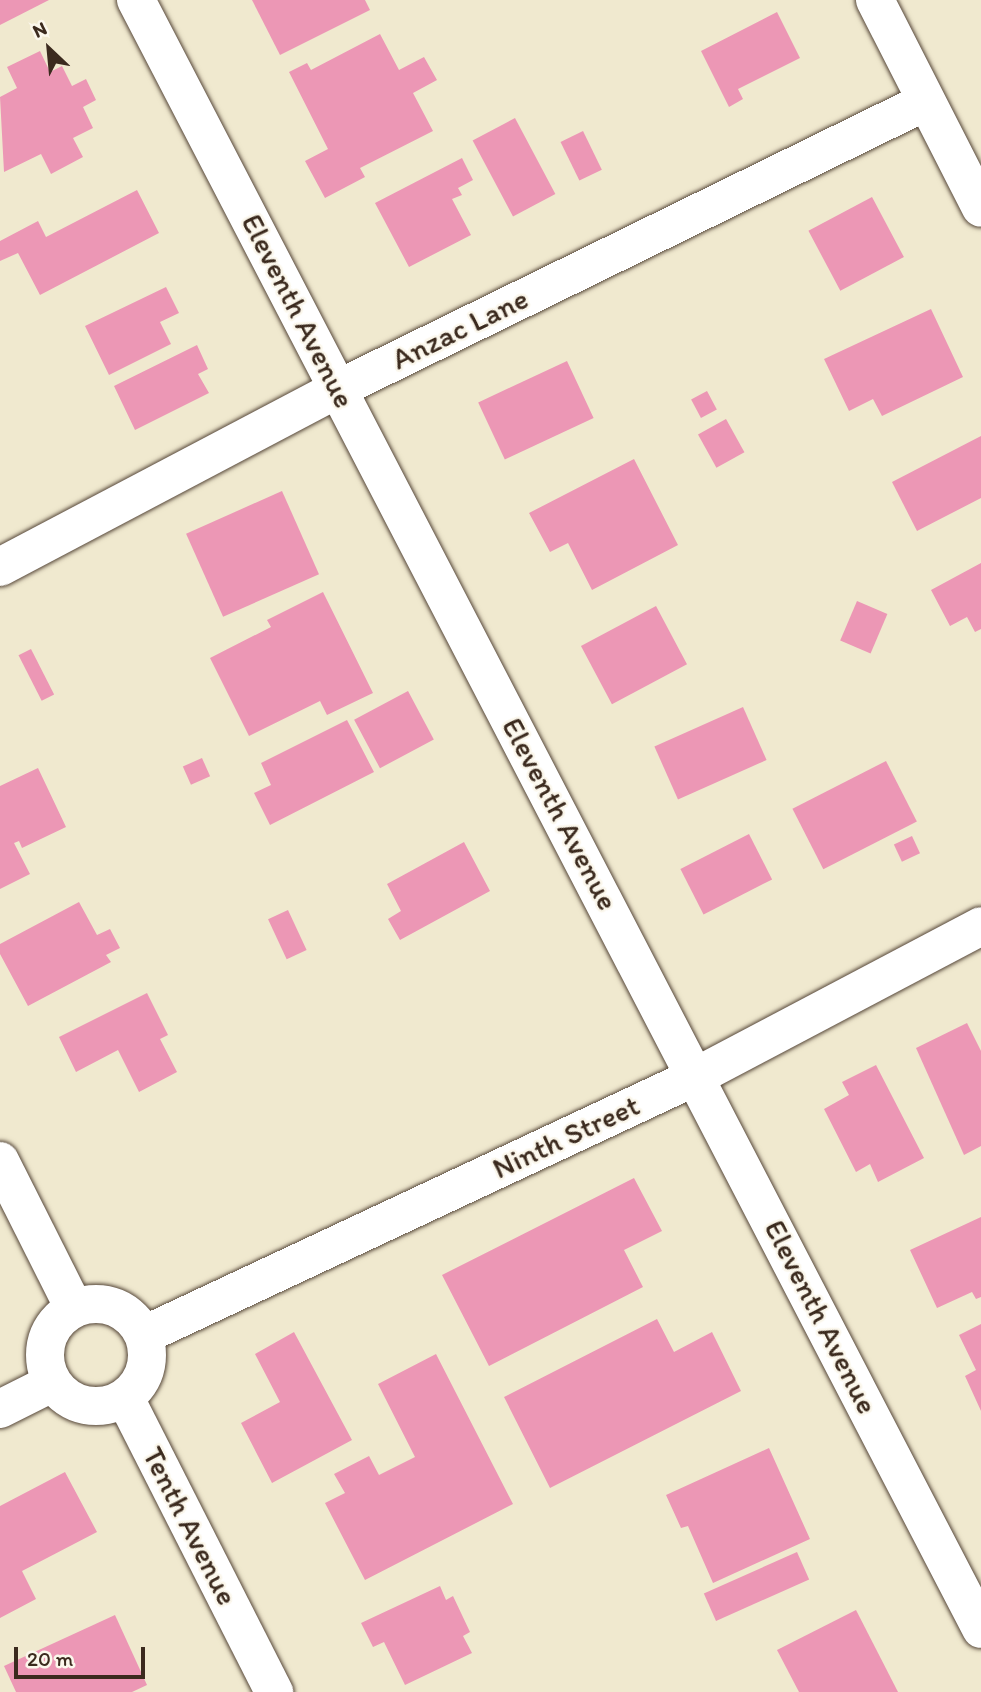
<!DOCTYPE html>
<html>
<head>
<meta charset="utf-8">
<style>
	body { margin:0 }
	#map { position:relative; width:981px; height:1692px; overflow:hidden; background:#f0e9cf; font-family:Itim,sans-serif }
	div>[style] { position:absolute }
	[style*='--x'] { left:calc(var(--x)*1px); top:calc(var(--y)*1px); width:calc(var(--w)*1px); rotate:calc(var(--a)*1deg) }
	.building>* { inset:0; background:#ec97b5; transform-origin:0 0 }
	.roads { filter:drop-shadow(0 0 2px #564739) drop-shadow(0 0 2px #564739) }
	.minor>* { height:38px; margin:-19px; padding:0 19px; transform-origin:19px; border-radius:19px; background:#fff }
	.minor>.ring { margin:-19px; padding:0; box-sizing:content-box; background:none; border:38px solid #fff; border-radius:50% }
	span { translate:-50% -50%; white-space:nowrap; text-align:center; line-height:1.15; -webkit-text-stroke:5px #fbf7ec; paint-order:stroke }
	.street-label { font-size:30px; color:#3b2a1e }
	.north { position:absolute; left:14px; top:14px; width:70px; height:70px; -webkit-text-stroke:5px #fbf7ec; paint-order:stroke; rotate:334deg; font-size:19px; font-weight:700; line-height:28px; text-align:center; color:#3b2a1e }
	.north::after { content:''; display:block; margin:auto; width:24px; height:32px; background:#3b2a1e; clip-path:polygon(50% 0,100% 100%,50% 72%,0 100%) }
	.scale { position:absolute; left:14px; top:1647px; width:131px; height:32px; box-sizing:border-box; border:4px solid #3b2a1e; border-top:0; padding-left:9px; font-size:21px; line-height:24px; white-space:nowrap; color:#3b2a1e; -webkit-text-stroke:5px #fbf7ec; paint-order:stroke }
</style>
</head>
<body>
<div id="map">
	<div class="building">
		<div style="clip-path:polygon(0 0,49px 0,0 25px)"></div>
		<div style="clip-path:polygon(252px 0,365px 0,370px 10px,280px 55px)"></div>
		<div style="clip-path:polygon(777px 12px,800px 58px,738px 89px,743px 99px,729px 107px,701px 51px)"></div>
		<div style="clip-path:polygon(380px 34px,399px 70px,424px 57px,437px 80px,413px 93px,433px 131px,360px 168px,365px 177px,325px 198px,305px 161px,328px 149px,289px 72px,307px 63px,311px 70px)"></div>
		<div style="clip-path:polygon(40px 51px,50px 72px,62px 66px,72px 86px,86px 79px,96px 100px,83px 107px,93px 128px,73px 138px,83px 157px,51px 174px,41px 154px,4px 172px,0 97px,17px 88px,7px 67px)"></div>
		<div style="left:515px;top:118px;width:86px;height:48px;rotate:62deg"></div>
		<div style="left:583px;top:131px;width:43px;height:25px;rotate:64deg"></div>
		<div style="clip-path:polygon(462px 158px,473px 180px,458px 188px,462px 195px,452px 199px,471px 235px,409px 267px,375px 203px)"></div>
		<div style="clip-path:polygon(137px 190px,159px 233px,40px 295px,18px 253px,0 261px,0 241px,38px 221px,46px 237px)"></div>
		<div style="left:872px;top:197px;width:68px;height:72px;rotate:62deg"></div>
		<div style="clip-path:polygon(166px 287px,179px 313px,160px 322px,171px 344px,109px 375px,85px 326px)"></div>
		<div style="clip-path:polygon(931px 309px,963px 377px,882px 416px,873px 399px,849px 411px,824px 359px)"></div>
		<div style="clip-path:polygon(197px 345px,208px 369px,198px 374px,209px 393px,135px 430px,114px 386px)"></div>
		<div style="left:567px;top:361px;width:63px;height:98px;rotate:65deg"></div>
		<div style="left:707px;top:391px;width:21px;height:18px;rotate:62deg"></div>
		<div style="left:726px;top:419px;width:38px;height:32px;rotate:61deg"></div>
		<div style="clip-path:polygon(981px 436px,981px 498px,917px 531px,892px 482px)"></div>
		<div style="clip-path:polygon(634px 459px,678px 545px,592px 590px,568px 543px,550px 552px,529px 513px)"></div>
		<div style="left:282px;top:491px;width:91px;height:105px;rotate:66deg"></div>
		<div style="clip-path:polygon(981px 563px,981px 629px,975px 632px,967px 617px,950px 626px,931px 590px)"></div>
		<div style="clip-path:polygon(323px 592px,373px 693px,327px 715px,320px 701px,249px 736px,210px 658px,271px 627px,267px 620px)"></div>
		<div style="left:857px;top:601px;width:33px;height:43px;rotate:23deg"></div>
		<div style="left:656px;top:606px;width:66px;height:85px;rotate:62deg"></div>
		<div style="left:31px;top:649px;width:51px;height:14px;rotate:63deg"></div>
		<div style="left:408px;top:691px;width:55px;height:61px;rotate:62deg"></div>
		<div style="left:743px;top:707px;width:58px;height:97px;rotate:66deg"></div>
		<div style="clip-path:polygon(347px 720px,374px 772px,270px 825px,254px 793px,271px 785px,261px 763px)"></div>
		<div style="left:202px;top:758px;width:20px;height:21px;rotate:66deg"></div>
		<div style="left:886px;top:761px;width:68px;height:105px;rotate:63deg"></div>
		<div style="clip-path:polygon(38px 768px,66px 827px,22px 848px,19px 841px,14px 843px,30px 874px,0 889px,0 786px)"></div>
		<div style="left:749px;top:834px;width:51px;height:77px;rotate:63deg"></div>
		<div style="left:912px;top:836px;width:19px;height:20px;rotate:65deg"></div>
		<div style="clip-path:polygon(464px 842px,490px 891px,400px 940px,388px 919px,401px 911px,387px 884px)"></div>
		<div style="clip-path:polygon(79px 902px,97px 935px,110px 929px,120px 948px,106px 955px,111px 962px,28px 1006px,0 954px,0 944px)"></div>
		<div style="left:288px;top:910px;width:44px;height:22px;rotate:65deg"></div>
		<div style="clip-path:polygon(147px 993px,168px 1035px,160px 1039px,177px 1072px,139px 1092px,118px 1050px,76px 1072px,59px 1037px)"></div>
		<div style="clip-path:polygon(967px 1023px,981px 1051px,981px 1146px,964px 1155px,916px 1048px)"></div>
		<div style="clip-path:polygon(876px 1065px,924px 1158px,878px 1182px,870px 1164px,856px 1172px,824px 1109px,849px 1095px,842px 1082px)"></div>
		<div style="clip-path:polygon(634px 1178px,662px 1231px,624px 1250px,643px 1287px,489px 1366px,442px 1275px)"></div>
		<div style="clip-path:polygon(981px 1217px,981px 1297px,976px 1299px,972px 1292px,937px 1308px,910px 1250px)"></div>
		<div style="clip-path:polygon(657px 1319px,674px 1352px,712px 1332px,741px 1391px,550px 1488px,504px 1397px)"></div>
		<div style="clip-path:polygon(981px 1324px,981px 1411px,965px 1376px,976px 1370px,959px 1335px)"></div>
		<div style="clip-path:polygon(294px 1332px,352px 1440px,272px 1483px,241px 1423px,280px 1402px,255px 1354px)"></div>
		<div style="clip-path:polygon(436px 1354px,513px 1504px,365px 1580px,325px 1503px,345px 1493px,334px 1474px,369px 1456px,379px 1475px,415px 1457px,378px 1384px)"></div>
		<div style="clip-path:polygon(769px 1448px,810px 1539px,713px 1583px,688px 1526px,681px 1528px,666px 1495px)"></div>
		<div style="clip-path:polygon(65px 1472px,97px 1532px,22px 1571px,36px 1599px,0 1618px,0 1506px)"></div>
		<div style="left:797px;top:1552px;width:30px;height:102px;rotate:66deg"></div>
		<div style="clip-path:polygon(440px 1586px,446px 1600px,453px 1596px,470px 1632px,463px 1636px,472px 1653px,405px 1685px,384px 1642px,373px 1647px,361px 1623px)"></div>
		<div style="clip-path:polygon(856px 1610px,898px 1692px,799px 1692px,777px 1650px)"></div>
		<div style="clip-path:polygon(115px 1615px,147px 1685px,132px 1692px,16px 1692px,4px 1666px)"></div>
	</div>
	<div class="roads">
		<div class="minor">
			<div style="--x:136;--y:0;--w:1835;--a:62.58"></div>
			<div style="--x:875;--y:0;--w:233;--a:63"></div>
			<div style="--x:0;--y:567;--w:382;--a:-27.8"></div>
			<div style="--x:338;--y:389;--w:653;--a:-26.06"></div>
			<div style="--x:0;--y:1161;--w:165;--a:63.3"></div>
			<div class="ring" style="left:45px;top:1304px;width:64px;height:64px"></div>
			<div style="--x:144;--y:1335;--w:611;--a:-25.1"></div>
			<div style="--x:697;--y:1076;--w:321;--a:-27.8"></div>
			<div style="--x:125;--y:1398;--w:330;--a:63.1"></div>
			<div style="--x:0;--y:1409;--w:58;--a:-26.6"></div>
		</div>
	</div>
	<div class="street-label">
		<span style="left:298px;top:311px;rotate:63deg">Eleventh Avenue</span>
		<span style="left:460px;top:329px;rotate:-26deg">Anzac Lane</span>
		<span style="left:560px;top:814px;rotate:62deg">Eleventh Avenue</span>
		<span style="left:566px;top:1137px;rotate:-25deg">Ninth Street</span>
		<span style="left:821px;top:1317px;rotate:63deg">Eleventh Avenue</span>
		<span style="left:190px;top:1526px;rotate:63deg">Tenth Avenue</span>
	</div>
	<div class="north">N</div>
	<div class="scale">20 m</div>
</div>
</body>
</html>
